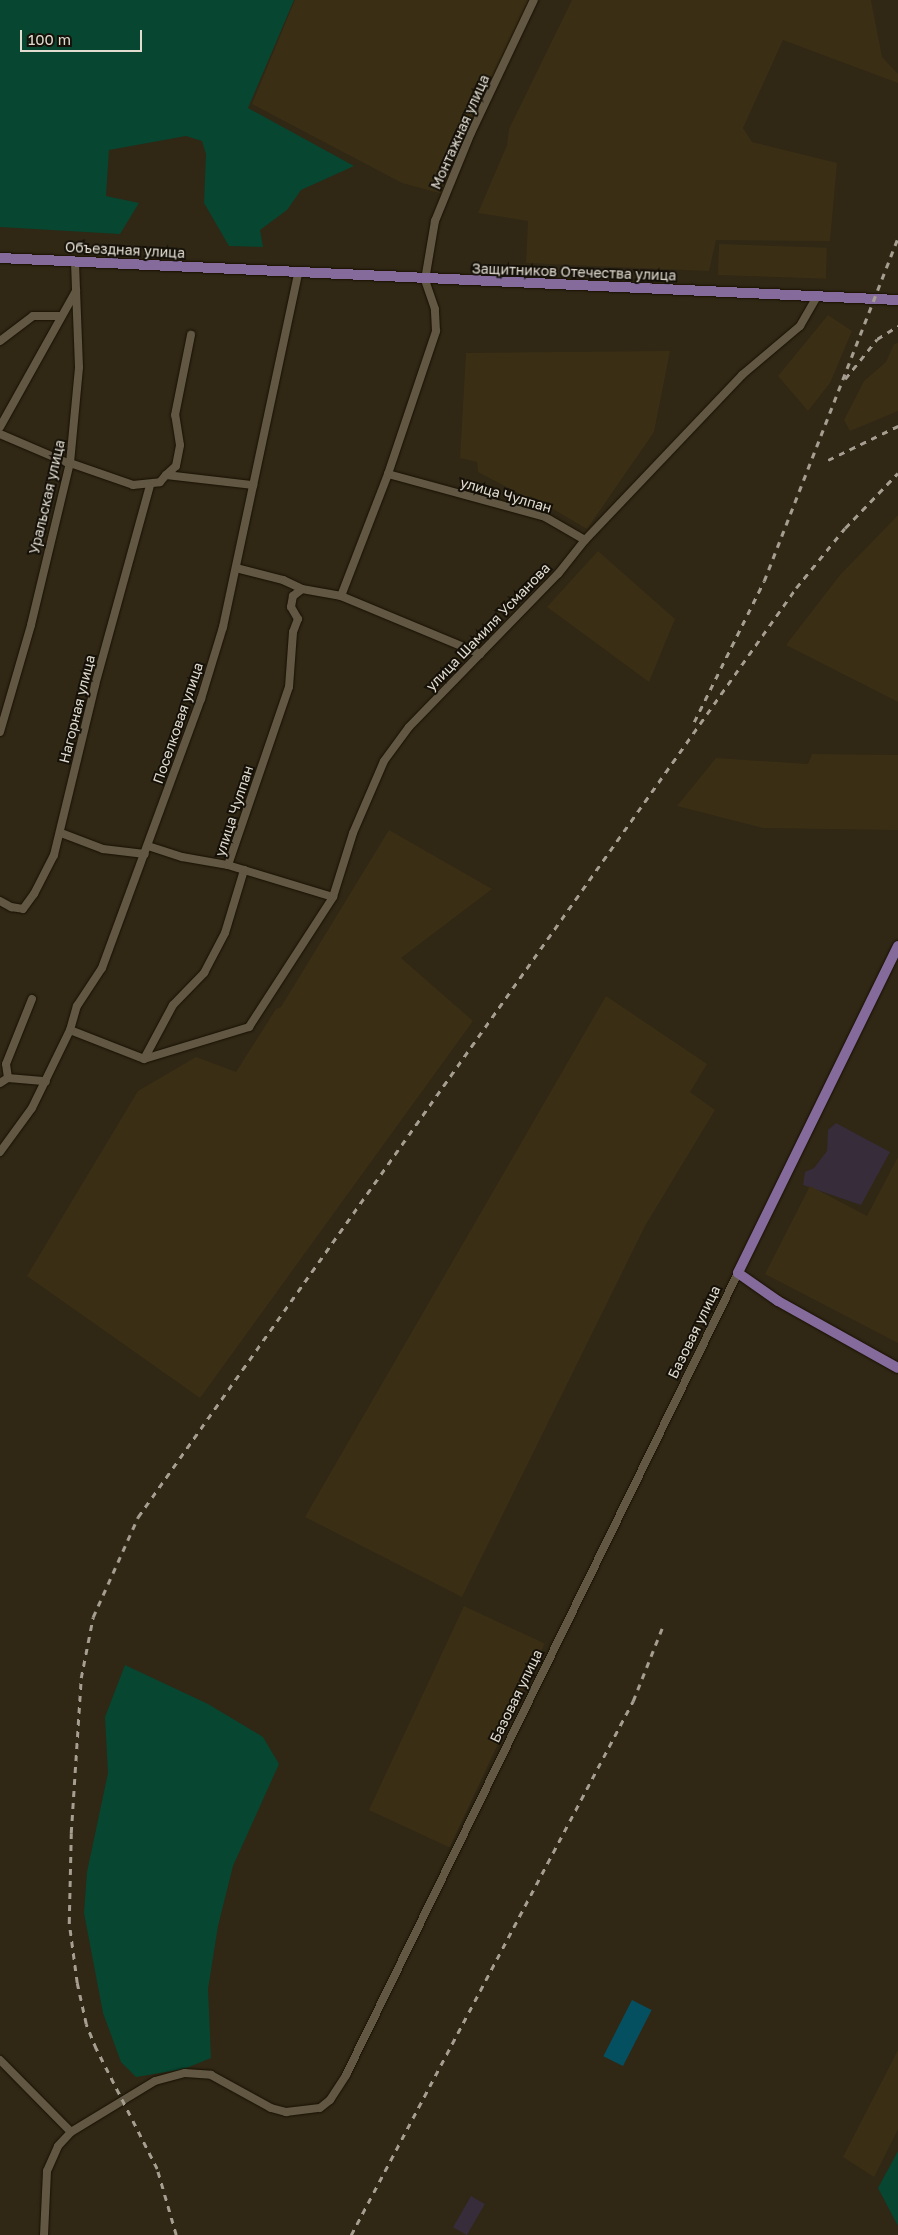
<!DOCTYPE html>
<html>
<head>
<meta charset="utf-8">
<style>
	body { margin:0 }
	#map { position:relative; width:898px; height:2235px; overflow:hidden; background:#302715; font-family:"Golos Text",sans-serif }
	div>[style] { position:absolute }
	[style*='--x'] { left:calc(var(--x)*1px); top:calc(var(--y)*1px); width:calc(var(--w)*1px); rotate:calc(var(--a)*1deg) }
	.commercial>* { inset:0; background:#362c3a; transform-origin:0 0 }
	.built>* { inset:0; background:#3a2f15; transform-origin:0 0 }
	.green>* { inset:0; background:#074631 }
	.water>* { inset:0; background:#045060; transform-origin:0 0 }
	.roads { filter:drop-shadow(0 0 1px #181001) drop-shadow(0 0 1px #181001) }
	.minor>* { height:8px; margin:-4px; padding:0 4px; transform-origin:4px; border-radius:4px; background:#615743 }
	.major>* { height:10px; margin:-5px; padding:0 5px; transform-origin:5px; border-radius:5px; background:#846b9c }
	.rail>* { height:2.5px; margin-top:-1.25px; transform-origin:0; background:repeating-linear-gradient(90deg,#a59e91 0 6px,transparent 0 12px) }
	span { translate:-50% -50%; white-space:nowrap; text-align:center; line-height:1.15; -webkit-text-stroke:4px #151109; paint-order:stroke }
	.street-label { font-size:14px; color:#e1dbd0 }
	.scale { position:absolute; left:20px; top:30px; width:122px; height:22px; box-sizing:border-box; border:2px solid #e1dbd0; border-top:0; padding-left:6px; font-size:15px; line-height:18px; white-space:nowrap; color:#e1dbd0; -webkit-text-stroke:4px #151109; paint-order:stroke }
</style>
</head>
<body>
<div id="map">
	<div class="commercial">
		<div style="clip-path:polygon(836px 1123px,890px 1152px,861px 1205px,803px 1185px,805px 1172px,814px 1168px,827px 1151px,828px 1130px)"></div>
		<div style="left:471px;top:2196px;width:16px;height:36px;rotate:30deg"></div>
	</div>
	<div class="built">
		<div style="clip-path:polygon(295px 0,529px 0,443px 194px,402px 183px,252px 104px)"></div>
		<div style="clip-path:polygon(572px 0,871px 0,882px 57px,898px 74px,898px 83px,783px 40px,743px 128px,752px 142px,837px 163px,830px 241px,716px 240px,709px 271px,526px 263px,528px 221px,478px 213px,507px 145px,509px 129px)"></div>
		<div style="left:719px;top:244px;width:108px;height:31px;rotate:2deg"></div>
		<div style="clip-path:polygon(828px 315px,852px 331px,830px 383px,808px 411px,778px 376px)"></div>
		<div style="clip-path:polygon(898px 343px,898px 411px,850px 431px,844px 420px,864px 381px,886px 362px,894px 344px)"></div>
		<div style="clip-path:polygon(670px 351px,654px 432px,587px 529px,531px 496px,528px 498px,478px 472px,477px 462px,460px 458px,466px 353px)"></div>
		<div style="clip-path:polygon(898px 515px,898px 702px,786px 645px,840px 575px)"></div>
		<div style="clip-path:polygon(598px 551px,675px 619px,649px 682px,547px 607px)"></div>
		<div style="clip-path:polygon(812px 754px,898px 755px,898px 830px,763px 828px,677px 806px,716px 758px,808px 764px)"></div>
		<div style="clip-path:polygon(389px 830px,492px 889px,401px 958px,473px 1021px,200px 1398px,27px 1276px,138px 1091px,196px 1057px,236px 1072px,276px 1009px,281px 1007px)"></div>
		<div style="clip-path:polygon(606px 996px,707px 1064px,690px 1092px,715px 1110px,645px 1226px,462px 1597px,305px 1517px)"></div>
		<div style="clip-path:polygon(898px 1157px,898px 1343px,765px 1274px,810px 1186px,867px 1216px)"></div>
		<div style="left:464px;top:1606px;width:89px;height:225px;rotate:25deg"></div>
		<div style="clip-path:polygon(898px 2050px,898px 2129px,874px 2177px,843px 2157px)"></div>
	</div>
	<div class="green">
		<div style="clip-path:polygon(0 0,294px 0,248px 108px,354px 166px,301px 190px,287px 210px,260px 230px,263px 247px,229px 246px,204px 203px,206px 154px,202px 141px,186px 136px,109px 150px,106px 196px,139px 203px,120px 234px,0 227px)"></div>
		<div style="clip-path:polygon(125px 1665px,208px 1704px,263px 1737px,279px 1764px,233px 1866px,218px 1926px,208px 1989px,211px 2058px,184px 2069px,136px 2077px,121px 2062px,103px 2013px,84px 1913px,87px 1872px,108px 1773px,105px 1717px)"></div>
		<div style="clip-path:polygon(898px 2151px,898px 2226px,878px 2188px)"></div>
	</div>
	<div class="water">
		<div style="left:632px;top:2000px;width:22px;height:63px;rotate:27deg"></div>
	</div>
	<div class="roads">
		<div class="minor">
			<div style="--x:0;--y:341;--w:41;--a:-37.1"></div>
			<div style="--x:33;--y:316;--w:27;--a:0"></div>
			<div style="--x:0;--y:427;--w:156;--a:-60.8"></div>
			<div style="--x:0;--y:434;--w:76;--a:23.2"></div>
			<div style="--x:70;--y:463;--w:67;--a:19.2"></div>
			<div style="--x:133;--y:485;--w:27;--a:-6"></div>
			<div style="--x:160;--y:482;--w:9;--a:-49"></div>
			<div style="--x:166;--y:475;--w:88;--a:6.6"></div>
			<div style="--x:388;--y:474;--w:163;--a:15.3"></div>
			<div style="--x:545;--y:517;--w:46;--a:29.9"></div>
			<div style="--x:166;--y:475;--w:13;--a:-42"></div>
			<div style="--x:176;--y:466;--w:21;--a:-79"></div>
			<div style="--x:180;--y:445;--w:30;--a:-99"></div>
			<div style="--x:175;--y:415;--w:82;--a:-78.7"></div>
			<div style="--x:236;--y:568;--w:49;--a:14.3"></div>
			<div style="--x:283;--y:580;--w:21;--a:25"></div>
			<div style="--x:302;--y:589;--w:40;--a:10"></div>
			<div style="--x:341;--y:596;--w:151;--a:22.6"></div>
			<div style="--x:341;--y:596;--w:131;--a:-68.9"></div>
			<div style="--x:388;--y:474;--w:151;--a:-71.4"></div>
			<div style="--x:436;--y:331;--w:22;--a:-93"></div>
			<div style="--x:435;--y:309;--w:31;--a:-109"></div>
			<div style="--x:425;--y:280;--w:60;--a:-80.4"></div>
			<div style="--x:435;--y:221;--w:95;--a:-67.8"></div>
			<div style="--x:471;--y:133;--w:147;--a:-64.7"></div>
			<div style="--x:0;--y:732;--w:111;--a:-73.8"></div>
			<div style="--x:31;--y:625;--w:167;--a:-76.5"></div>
			<div style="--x:70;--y:463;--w:96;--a:-84.6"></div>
			<div style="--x:79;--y:367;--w:105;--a:-92.2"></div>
			<div style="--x:61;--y:833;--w:45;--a:20.9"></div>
			<div style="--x:103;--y:849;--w:42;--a:6.8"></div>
			<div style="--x:148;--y:846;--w:36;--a:18"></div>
			<div style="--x:182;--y:857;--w:47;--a:9.9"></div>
			<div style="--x:244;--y:870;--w:93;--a:16.9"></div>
			<div style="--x:0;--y:901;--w:13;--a:29"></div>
			<div style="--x:11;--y:907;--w:12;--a:9"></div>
			<div style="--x:23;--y:909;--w:19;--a:-54"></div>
			<div style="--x:34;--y:894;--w:44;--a:-62.9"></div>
			<div style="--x:54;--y:855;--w:175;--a:-76.4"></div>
			<div style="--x:95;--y:685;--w:207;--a:-74.6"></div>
			<div style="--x:70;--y:1030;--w:79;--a:21.4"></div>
			<div style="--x:144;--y:1059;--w:110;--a:-16.9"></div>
			<div style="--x:249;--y:1027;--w:155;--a:-57.1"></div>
			<div style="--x:333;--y:897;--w:67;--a:-72.6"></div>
			<div style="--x:353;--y:833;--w:78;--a:-66.7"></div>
			<div style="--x:384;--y:761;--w:42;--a:-53.7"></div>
			<div style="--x:409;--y:727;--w:214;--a:-45.8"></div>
			<div style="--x:558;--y:574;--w:43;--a:-51.5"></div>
			<div style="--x:585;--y:540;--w:228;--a:-46.4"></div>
			<div style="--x:742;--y:375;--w:76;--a:-40.2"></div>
			<div style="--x:800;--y:326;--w:34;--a:-60"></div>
			<div style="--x:144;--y:1059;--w:61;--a:-61.8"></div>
			<div style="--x:173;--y:1005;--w:45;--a:-45.9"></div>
			<div style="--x:204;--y:973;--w:45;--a:-62.3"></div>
			<div style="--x:225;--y:933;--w:66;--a:-73.2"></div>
			<div style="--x:244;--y:870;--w:17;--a:-163"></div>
			<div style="--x:228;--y:865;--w:188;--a:-71.1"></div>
			<div style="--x:289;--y:687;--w:55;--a:-85.8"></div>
			<div style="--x:293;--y:632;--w:14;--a:-69"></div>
			<div style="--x:298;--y:619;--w:14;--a:-120"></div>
			<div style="--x:291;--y:607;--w:11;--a:-80"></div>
			<div style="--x:293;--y:596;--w:11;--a:-38"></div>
			<div style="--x:8;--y:1078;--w:14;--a:-98"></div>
			<div style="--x:6;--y:1064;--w:70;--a:-68.2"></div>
			<div style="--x:0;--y:1083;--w:9;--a:-32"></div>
			<div style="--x:8;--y:1078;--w:38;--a:5"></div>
			<div style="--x:0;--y:1152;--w:54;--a:-54"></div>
			<div style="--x:32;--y:1108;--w:87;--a:-64"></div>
			<div style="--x:70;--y:1030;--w:25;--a:-74"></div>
			<div style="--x:77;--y:1006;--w:45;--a:-56.7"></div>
			<div style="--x:102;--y:968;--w:287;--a:-69.8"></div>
			<div style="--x:201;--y:699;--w:75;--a:-73"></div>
			<div style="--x:223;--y:627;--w:362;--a:-78"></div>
			<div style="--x:0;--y:2060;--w:101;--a:45.4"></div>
			<div style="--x:44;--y:2235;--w:64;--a:-87.3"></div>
			<div style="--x:47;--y:2171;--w:27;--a:-66"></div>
			<div style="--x:58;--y:2146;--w:19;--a:-47"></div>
			<div style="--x:71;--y:2132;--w:98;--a:-31.3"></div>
			<div style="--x:155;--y:2081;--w:31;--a:-15"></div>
			<div style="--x:185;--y:2073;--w:26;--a:4"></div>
			<div style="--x:211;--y:2075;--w:68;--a:28.8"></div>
			<div style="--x:271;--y:2108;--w:16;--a:15"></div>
			<div style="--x:286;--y:2112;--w:34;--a:-7"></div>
			<div style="--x:320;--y:2108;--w:13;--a:-39"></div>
			<div style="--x:330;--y:2100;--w:30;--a:-57"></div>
			<div style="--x:346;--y:2075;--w:893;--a:-63.95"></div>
		</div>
		<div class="major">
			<div style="--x:0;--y:258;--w:899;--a:2.68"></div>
			<div style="--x:898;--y:946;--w:364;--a:116.1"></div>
			<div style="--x:738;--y:1273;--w:49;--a:35"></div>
			<div style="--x:778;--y:1301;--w:137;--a:29.2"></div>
		</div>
	</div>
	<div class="rail">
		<div style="--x:845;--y:379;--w:51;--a:-51.3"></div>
		<div style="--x:877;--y:339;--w:25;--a:-32"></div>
		<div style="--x:828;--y:460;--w:78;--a:-25.9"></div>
		<div style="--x:694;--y:722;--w:157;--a:-63.6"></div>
		<div style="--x:764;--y:581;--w:369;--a:-68.7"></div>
		<div style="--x:176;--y:2235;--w:69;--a:-106.1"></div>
		<div style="--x:157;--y:2169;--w:135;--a:-116.9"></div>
		<div style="--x:96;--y:2049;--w:27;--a:-112"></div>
		<div style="--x:86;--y:2024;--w:42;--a:-102.4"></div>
		<div style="--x:77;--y:1983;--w:61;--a:-97.6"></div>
		<div style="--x:69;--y:1923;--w:90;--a:-88.7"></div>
		<div style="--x:71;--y:1833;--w:155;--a:-86.3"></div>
		<div style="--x:81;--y:1678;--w:62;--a:-78.9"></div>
		<div style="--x:93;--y:1617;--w:110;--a:-65.8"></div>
		<div style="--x:138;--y:1517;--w:1138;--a:-54.69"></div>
		<div style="--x:796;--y:588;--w:77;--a:-50.8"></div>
		<div style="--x:845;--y:528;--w:76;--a:-46.1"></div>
		<div style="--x:351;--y:2235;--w:604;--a:-62.16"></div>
		<div style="--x:633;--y:1701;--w:79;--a:-68.3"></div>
	</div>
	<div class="street-label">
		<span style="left:460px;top:132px;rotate:-66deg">Монтажная улица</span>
		<span style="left:125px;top:250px;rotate:3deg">Объездная улица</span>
		<span style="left:574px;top:272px;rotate:2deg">Защитников Отечества улица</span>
		<span style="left:506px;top:495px;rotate:16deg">улица Чулпан</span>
		<span style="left:47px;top:497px;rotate:-77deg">Уральская улица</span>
		<span style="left:488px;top:627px;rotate:-46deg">улица Шамиля Усманова</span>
		<span style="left:77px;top:709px;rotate:-76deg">Нагорная улица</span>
		<span style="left:178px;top:723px;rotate:-71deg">Поселковая улица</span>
		<span style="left:234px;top:811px;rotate:-72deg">улица Чулпан</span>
		<span style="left:694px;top:1332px;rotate:-64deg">Базовая улица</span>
		<span style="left:516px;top:1696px;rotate:-64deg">Базовая улица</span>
	</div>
	<div class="scale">100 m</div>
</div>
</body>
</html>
